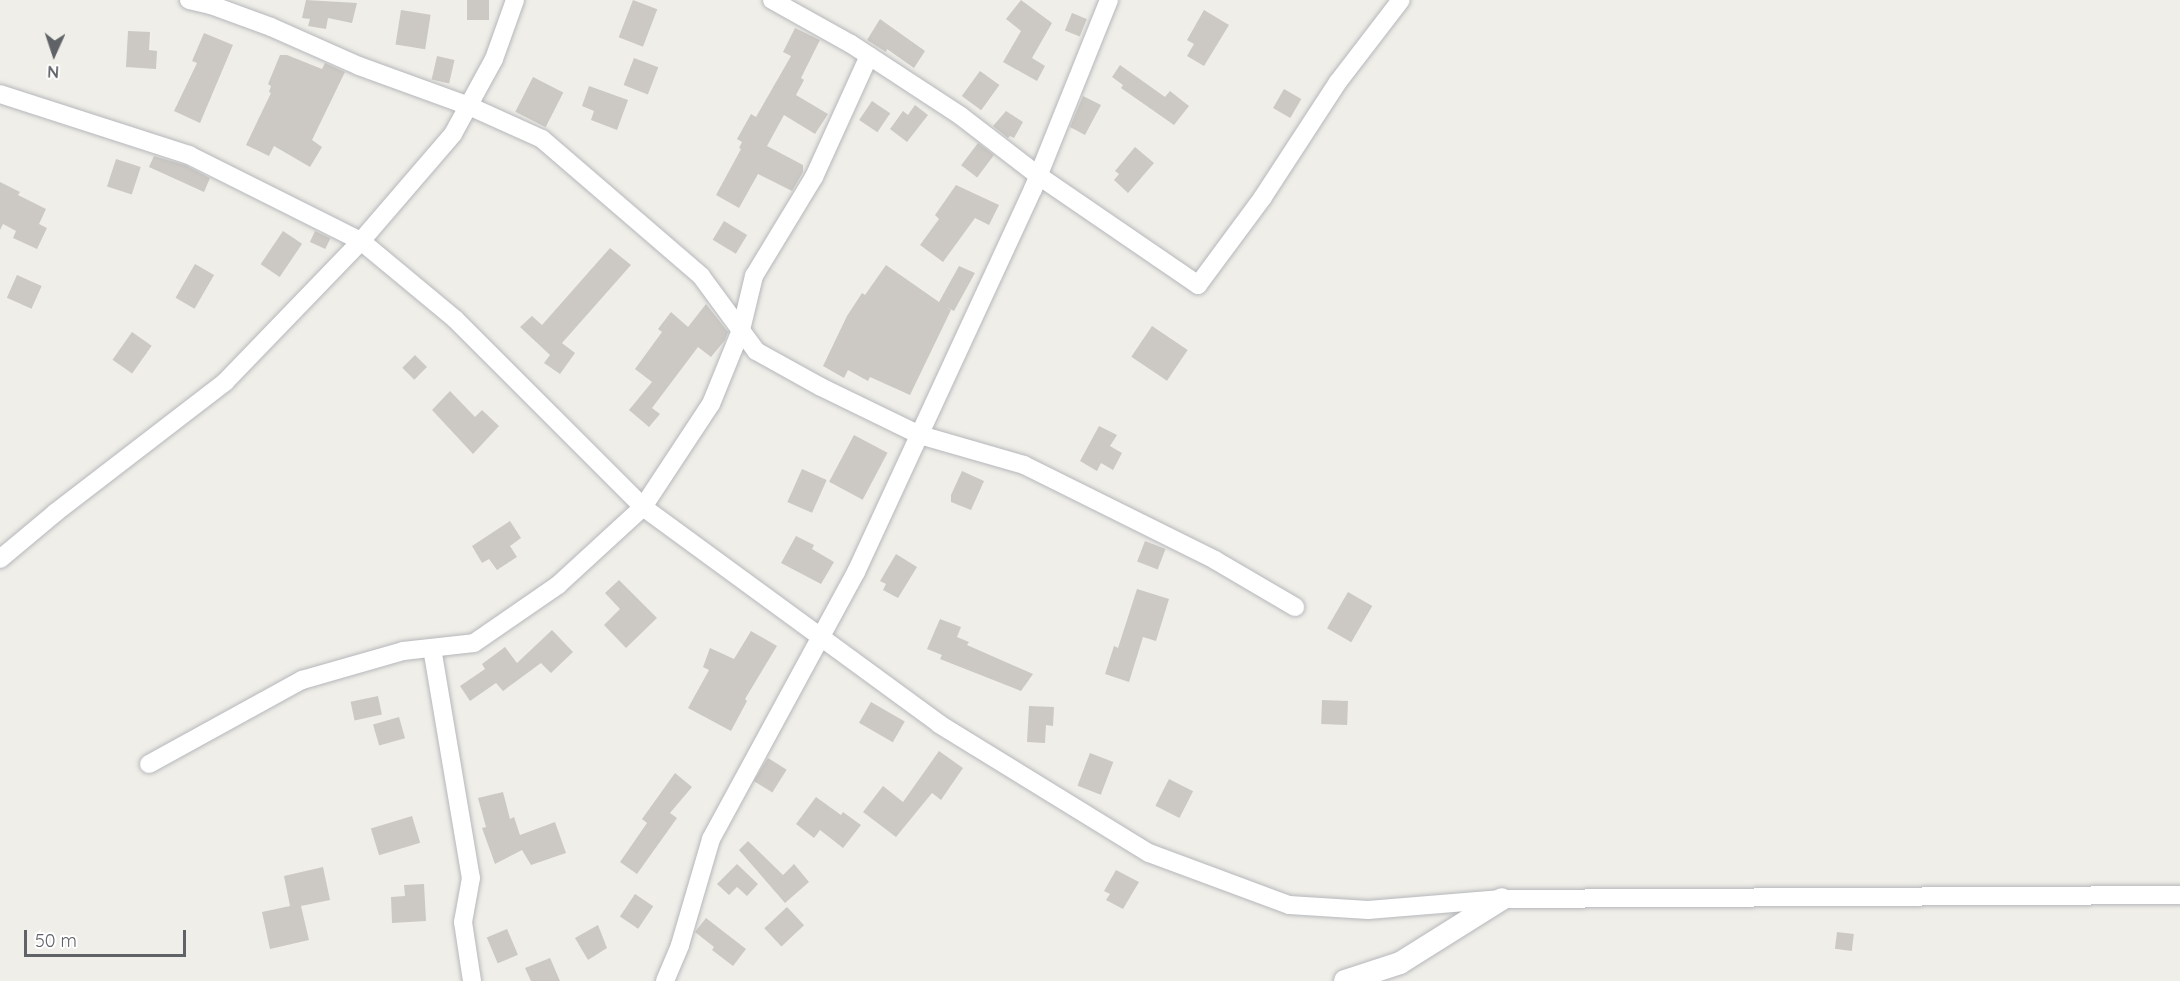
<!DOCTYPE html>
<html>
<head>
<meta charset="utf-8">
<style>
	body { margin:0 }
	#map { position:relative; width:2180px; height:981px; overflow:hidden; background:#f0eee8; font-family:Quicksand,sans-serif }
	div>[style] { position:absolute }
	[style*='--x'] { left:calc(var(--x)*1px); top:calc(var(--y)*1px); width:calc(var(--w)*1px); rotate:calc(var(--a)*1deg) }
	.building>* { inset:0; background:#ccc9c4; transform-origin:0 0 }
	.roads { filter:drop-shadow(0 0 2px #b5b7bb) drop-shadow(0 0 2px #b5b7bb) }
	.minor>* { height:18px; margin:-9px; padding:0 9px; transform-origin:9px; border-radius:9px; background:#fff }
	.tertiary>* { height:22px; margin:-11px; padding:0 11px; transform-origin:11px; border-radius:11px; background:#fff }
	span { translate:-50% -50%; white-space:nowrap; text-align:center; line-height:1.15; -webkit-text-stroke:6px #fff; paint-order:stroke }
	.north { position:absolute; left:24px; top:24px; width:60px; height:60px; -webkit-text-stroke:4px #fff; paint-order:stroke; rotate:183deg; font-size:16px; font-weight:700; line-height:24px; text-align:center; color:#5f6267 }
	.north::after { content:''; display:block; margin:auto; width:21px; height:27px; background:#5f6267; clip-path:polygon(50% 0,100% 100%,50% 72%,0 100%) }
	.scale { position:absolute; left:24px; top:930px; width:162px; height:27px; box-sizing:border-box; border:3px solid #5f6267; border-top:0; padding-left:8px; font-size:18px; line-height:21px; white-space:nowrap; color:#5f6267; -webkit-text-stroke:4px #fff; paint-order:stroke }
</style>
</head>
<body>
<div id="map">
	<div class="building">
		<div style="clip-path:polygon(306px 0,357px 3px,352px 23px,328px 18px,326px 29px,308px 26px,310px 19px,302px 18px)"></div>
		<div style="left:467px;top:0;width:22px;height:20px"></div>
		<div style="left:633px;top:0;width:26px;height:40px;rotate:21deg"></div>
		<div style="clip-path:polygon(1021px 0,1052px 23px,1032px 58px,1045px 66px,1037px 81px,1003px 62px,1021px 31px,1006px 19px)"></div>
		<div style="left:401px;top:10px;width:30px;height:35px;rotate:9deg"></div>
		<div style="clip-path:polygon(1204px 10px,1229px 25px,1204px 66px,1187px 56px,1194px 44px,1187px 40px)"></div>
		<div style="left:1072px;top:13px;width:16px;height:19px;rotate:22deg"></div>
		<div style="clip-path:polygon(880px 19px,925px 51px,914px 68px,887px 49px,886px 52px,867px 40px)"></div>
		<div style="clip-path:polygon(795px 28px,820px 40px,801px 78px,804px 80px,796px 95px,828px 114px,815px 134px,784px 115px,767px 146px,803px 165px,803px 172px,792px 191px,758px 174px,739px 208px,716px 195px,741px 149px,739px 148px,742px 142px,737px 139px,751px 114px,756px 117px,791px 56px,783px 52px)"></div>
		<div style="clip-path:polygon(128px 31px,150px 32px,149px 50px,157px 51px,156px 69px,126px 67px)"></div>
		<div style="clip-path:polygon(204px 33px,233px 45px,200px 123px,174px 111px,197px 63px,192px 61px)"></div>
		<div style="clip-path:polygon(280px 55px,287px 55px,322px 69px,325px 63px,345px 72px,312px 140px,322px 147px,310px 167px,274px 146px,269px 156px,246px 145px,271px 93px,269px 92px,271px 86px,268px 84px)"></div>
		<div style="left:437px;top:56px;width:18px;height:24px;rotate:13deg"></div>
		<div style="left:634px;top:58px;width:26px;height:29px;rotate:21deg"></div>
		<div style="clip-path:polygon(1120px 65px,1165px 97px,1170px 91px,1189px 106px,1174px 125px,1121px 88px,1123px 85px,1112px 77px)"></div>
		<div style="left:980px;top:71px;width:24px;height:31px;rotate:36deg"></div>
		<div style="left:533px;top:77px;width:34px;height:39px;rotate:27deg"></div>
		<div style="clip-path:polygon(589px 86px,628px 100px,617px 130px,591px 120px,594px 111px,582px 106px)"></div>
		<div style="left:1284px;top:89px;width:20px;height:22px;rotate:30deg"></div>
		<div style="clip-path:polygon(1083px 96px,1101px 105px,1085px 135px,1070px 127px)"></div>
		<div style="left:872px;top:101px;width:22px;height:23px;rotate:34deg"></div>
		<div style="clip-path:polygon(915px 105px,928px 115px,907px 142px,890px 129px,903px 111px,908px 115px)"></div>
		<div style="clip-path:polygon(1006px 111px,1023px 122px,1014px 138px,1010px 136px,1008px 138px,993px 126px)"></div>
		<div style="left:978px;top:143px;width:20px;height:28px;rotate:37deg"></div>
		<div style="clip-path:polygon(1135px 147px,1154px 163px,1128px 193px,1114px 180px,1119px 174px,1115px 171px)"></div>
		<div style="clip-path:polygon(154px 156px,185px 165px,210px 178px,204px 192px,149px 167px)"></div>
		<div style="left:116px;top:159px;width:26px;height:29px;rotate:18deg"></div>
		<div style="clip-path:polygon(0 182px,20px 192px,18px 195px,46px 209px,39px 224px,47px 228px,37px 249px,13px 238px,16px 231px,3px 224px,0 230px)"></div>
		<div style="clip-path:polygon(956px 185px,999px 205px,989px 225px,975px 218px,943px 262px,920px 245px,939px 219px,935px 215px)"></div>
		<div style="left:724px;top:221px;width:27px;height:22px;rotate:31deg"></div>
		<div style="left:283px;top:231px;width:23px;height:40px;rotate:34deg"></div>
		<div style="left:315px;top:231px;width:17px;height:12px;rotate:25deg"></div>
		<div style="clip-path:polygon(610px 248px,631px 265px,562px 343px,575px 353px,560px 374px,544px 363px,550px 355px,520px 327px,532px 316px,542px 325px)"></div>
		<div style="left:195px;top:264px;width:22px;height:39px;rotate:30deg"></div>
		<div style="clip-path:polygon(886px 265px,939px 302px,959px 266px,975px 273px,954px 311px,946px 307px,951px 310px,910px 395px,870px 377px,868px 381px,848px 370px,844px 378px,823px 366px,847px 316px,862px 293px,865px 295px)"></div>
		<div style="left:17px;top:275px;width:27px;height:25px;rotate:24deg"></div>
		<div style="clip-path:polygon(706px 304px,728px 332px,725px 340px,711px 357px,698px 347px,652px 408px,660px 414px,649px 427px,629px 410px,652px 382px,635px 369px,662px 332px,658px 329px,671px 312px,688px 327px)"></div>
		<div style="left:1152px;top:326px;width:43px;height:37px;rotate:34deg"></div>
		<div style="left:132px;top:332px;width:24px;height:34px;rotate:35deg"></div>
		<div style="left:415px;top:355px;width:17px;height:18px;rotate:45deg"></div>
		<div style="clip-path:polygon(450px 391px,475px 417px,482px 410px,499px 426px,473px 454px,432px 410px)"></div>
		<div style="clip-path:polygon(1099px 426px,1117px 435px,1110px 446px,1122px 453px,1113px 470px,1101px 463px,1097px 471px,1080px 461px)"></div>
		<div style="left:854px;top:435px;width:38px;height:53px;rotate:28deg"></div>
		<div style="left:802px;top:469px;width:27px;height:36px;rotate:24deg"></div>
		<div style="clip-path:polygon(962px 471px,984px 481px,971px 510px,951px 502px,951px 495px)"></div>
		<div style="clip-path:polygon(510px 521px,521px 538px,510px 546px,517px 557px,497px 570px,489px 559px,482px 563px,472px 546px)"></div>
		<div style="clip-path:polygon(796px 536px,814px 545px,812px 549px,834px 562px,821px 584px,781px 563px)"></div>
		<div style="left:1145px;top:541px;width:22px;height:22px;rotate:21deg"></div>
		<div style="clip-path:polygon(896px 554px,917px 567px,898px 598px,883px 590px,886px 584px,880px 581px)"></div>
		<div style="clip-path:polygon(619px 580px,657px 618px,626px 648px,604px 625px,620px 609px,605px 593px)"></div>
		<div style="clip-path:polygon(1137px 589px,1169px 599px,1156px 641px,1143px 637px,1129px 682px,1105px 674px,1114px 646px,1118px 648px)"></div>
		<div style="left:1348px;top:592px;width:28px;height:42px;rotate:30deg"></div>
		<div style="clip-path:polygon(940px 619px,961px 627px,957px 637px,969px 642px,967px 645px,1033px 674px,1021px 691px,940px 659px,942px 655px,927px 649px)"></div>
		<div style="clip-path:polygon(552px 630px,573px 652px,551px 673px,541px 663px,503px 691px,496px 683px,470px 701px,460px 686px,485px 669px,482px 664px,505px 647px,517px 663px)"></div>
		<div style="clip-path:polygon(751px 631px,777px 646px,745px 699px,747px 701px,731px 731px,688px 708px,709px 670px,703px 667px,710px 648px,734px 659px)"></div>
		<div style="left:378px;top:696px;width:19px;height:28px;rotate:78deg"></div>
		<div style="left:1322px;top:700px;width:26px;height:24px;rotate:2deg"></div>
		<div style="left:871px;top:702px;width:39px;height:24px;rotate:30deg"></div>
		<div style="clip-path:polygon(1029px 706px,1054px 707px,1053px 726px,1046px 725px,1045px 743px,1027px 742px)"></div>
		<div style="left:399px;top:717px;width:22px;height:27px;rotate:74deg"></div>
		<div style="clip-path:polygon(939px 751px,963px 768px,941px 800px,932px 793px,896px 837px,863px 812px,883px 786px,903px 802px)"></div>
		<div style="left:1090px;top:753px;width:25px;height:35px;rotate:21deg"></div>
		<div style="left:768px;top:758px;width:22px;height:27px;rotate:32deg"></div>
		<div style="clip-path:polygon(675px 773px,692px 787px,670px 813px,677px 818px,637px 874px,620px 862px,647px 823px,642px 819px)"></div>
		<div style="left:1169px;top:779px;width:27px;height:30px;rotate:27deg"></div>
		<div style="clip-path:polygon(503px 792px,510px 819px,514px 817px,520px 835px,555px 822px,566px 853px,531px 865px,522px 850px,495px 864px,482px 828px,486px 827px,478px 798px)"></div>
		<div style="clip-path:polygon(816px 797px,841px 815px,843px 812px,861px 825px,843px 848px,820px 830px,814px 838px,796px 824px)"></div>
		<div style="left:412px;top:816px;width:28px;height:43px;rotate:73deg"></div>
		<div style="clip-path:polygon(748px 841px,783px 875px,794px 864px,809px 882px,785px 903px,739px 850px)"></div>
		<div style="clip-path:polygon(737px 864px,758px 884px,747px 896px,737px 887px,729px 895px,717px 884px)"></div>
		<div style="clip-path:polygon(323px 867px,330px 900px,301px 906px,309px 940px,270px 949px,262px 912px,290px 906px,284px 876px)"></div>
		<div style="clip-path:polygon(1116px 870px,1139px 882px,1123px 909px,1106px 900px,1110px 894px,1104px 891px)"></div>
		<div style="clip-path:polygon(424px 884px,426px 921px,392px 923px,391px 897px,405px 896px,404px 885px)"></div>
		<div style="left:635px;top:894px;width:22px;height:27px;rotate:34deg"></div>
		<div style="left:787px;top:907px;width:25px;height:31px;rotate:47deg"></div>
		<div style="clip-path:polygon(706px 918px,746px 949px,733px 966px,712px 950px,714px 947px,695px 932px)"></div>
		<div style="clip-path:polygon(598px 925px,607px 948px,588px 960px,575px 938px)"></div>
		<div style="left:507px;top:929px;width:28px;height:22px;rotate:67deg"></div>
		<div style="left:1837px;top:932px;width:17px;height:17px;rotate:7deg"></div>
		<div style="clip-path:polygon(550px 958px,560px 981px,531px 981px,525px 968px)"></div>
	</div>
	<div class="roads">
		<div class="minor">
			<div style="--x:189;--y:0;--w:23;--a:13"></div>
			<div style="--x:211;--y:5;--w:64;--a:20.1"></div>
			<div style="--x:271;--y:27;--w:96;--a:23.9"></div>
			<div style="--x:359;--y:66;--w:117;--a:20"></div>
			<div style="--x:469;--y:106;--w:80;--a:24.3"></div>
			<div style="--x:542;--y:139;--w:210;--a:40.7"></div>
			<div style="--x:701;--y:276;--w:93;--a:53.7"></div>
			<div style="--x:756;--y:351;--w:74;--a:29"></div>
			<div style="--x:821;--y:387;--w:110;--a:25.9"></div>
			<div style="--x:920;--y:435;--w:108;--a:16.1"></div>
			<div style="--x:1024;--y:465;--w:213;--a:26.4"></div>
			<div style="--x:1215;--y:560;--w:93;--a:30.4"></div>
			<div style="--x:772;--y:0;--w:90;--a:29.1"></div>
			<div style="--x:851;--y:44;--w:131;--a:33.2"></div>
			<div style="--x:961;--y:116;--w:98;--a:37.6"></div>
			<div style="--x:1039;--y:176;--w:193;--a:34.4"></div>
			<div style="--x:1198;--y:285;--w:109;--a:-53.5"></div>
			<div style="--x:1263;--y:197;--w:137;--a:-56.9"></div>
			<div style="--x:1338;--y:82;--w:103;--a:-52.5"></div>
			<div style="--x:0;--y:94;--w:199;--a:17.9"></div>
			<div style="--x:189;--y:155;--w:192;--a:26.6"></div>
			<div style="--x:361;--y:241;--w:122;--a:39.7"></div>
			<div style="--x:455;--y:319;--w:266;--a:45"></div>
			<div style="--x:643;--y:507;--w:367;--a:36.2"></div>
			<div style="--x:939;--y:724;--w:246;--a:31.6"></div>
			<div style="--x:1149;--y:853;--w:149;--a:20.4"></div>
			<div style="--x:1289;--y:905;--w:79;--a:3.6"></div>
			<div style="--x:1368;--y:910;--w:134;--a:-4.7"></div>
			<div style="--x:1502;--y:899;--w:678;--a:-0.34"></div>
			<div style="--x:0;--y:559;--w:72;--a:-39.9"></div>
			<div style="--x:55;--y:513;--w:215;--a:-37.6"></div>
			<div style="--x:225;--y:382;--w:196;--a:-46"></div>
			<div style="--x:361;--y:241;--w:141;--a:-49.3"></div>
			<div style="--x:453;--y:134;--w:85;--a:-61.3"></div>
			<div style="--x:494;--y:59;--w:63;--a:-70.4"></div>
			<div style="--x:432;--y:648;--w:233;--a:80.4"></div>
			<div style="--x:471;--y:878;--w:45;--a:100.3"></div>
			<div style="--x:463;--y:922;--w:60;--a:81.3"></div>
			<div style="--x:149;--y:764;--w:175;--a:-28.8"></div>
			<div style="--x:302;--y:680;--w:105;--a:-16"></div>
			<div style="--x:403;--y:651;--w:71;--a:-6.4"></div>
			<div style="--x:474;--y:643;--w:102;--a:-34.6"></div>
			<div style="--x:558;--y:585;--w:115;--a:-42.5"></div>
			<div style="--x:643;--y:507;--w:123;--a:-56.6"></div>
			<div style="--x:711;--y:404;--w:80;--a:-67.9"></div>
			<div style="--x:741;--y:330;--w:56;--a:-76.5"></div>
			<div style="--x:754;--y:276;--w:116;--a:-58.8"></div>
			<div style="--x:814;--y:177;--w:133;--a:-65.6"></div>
			<div style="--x:665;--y:981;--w:39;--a:-67"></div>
			<div style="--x:680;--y:945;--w:110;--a:-73.7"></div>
			<div style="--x:711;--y:839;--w:304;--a:-61.5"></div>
			<div style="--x:856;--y:572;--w:422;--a:-65.2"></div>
			<div style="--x:1033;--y:189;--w:204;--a:-68.1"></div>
		</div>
		<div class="tertiary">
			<div style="--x:1345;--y:981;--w:58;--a:-18.1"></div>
			<div style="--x:1400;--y:963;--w:120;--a:-32.1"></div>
		</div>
	</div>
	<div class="north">N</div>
	<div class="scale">50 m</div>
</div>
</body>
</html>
